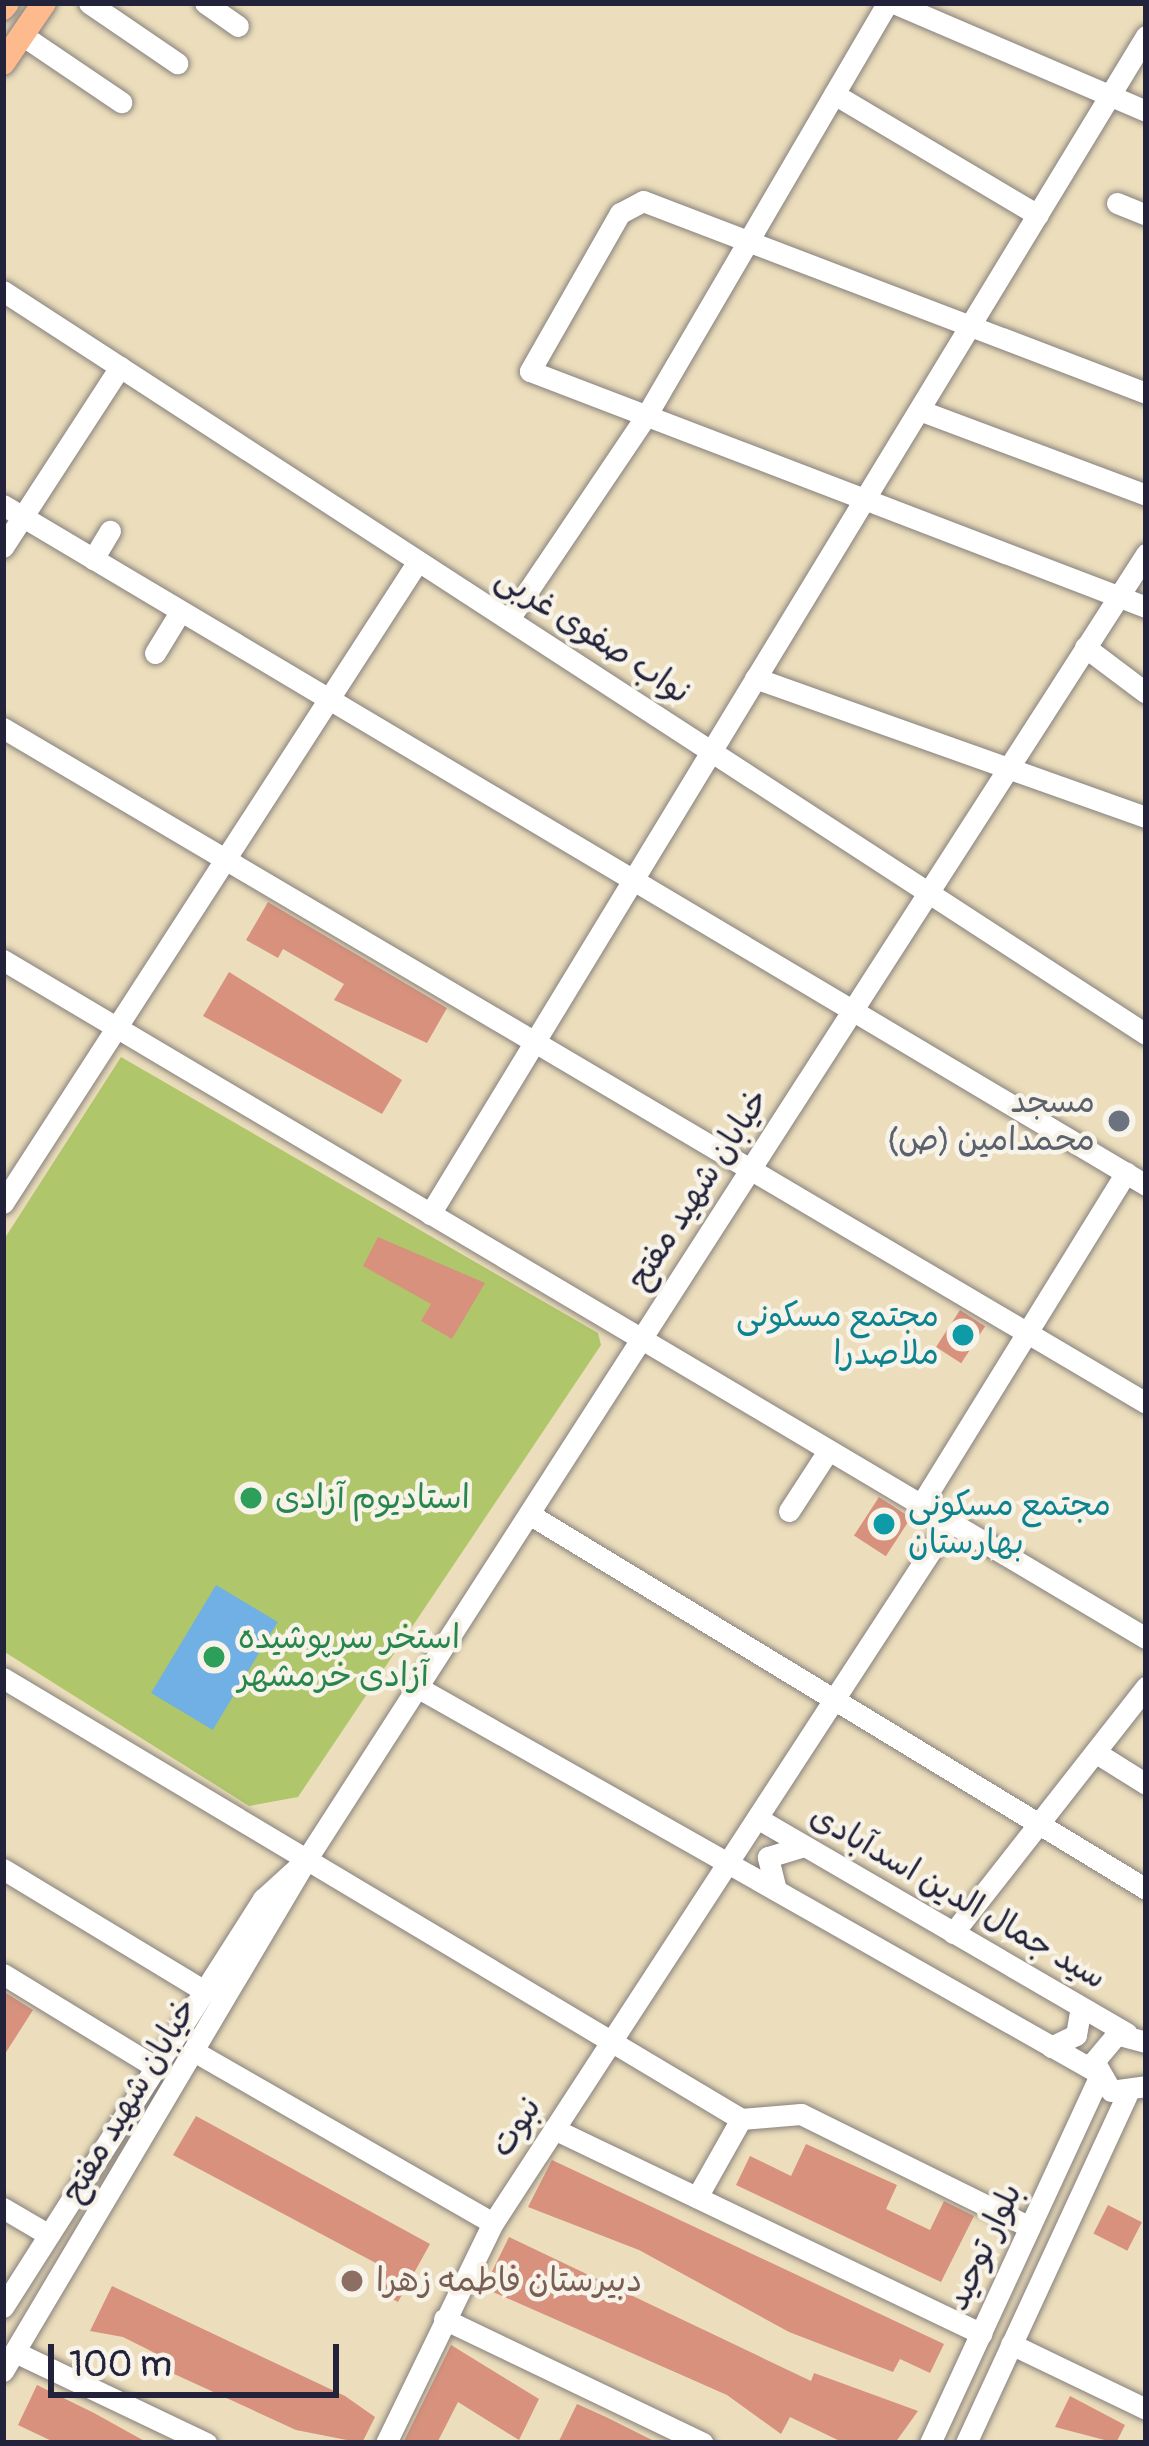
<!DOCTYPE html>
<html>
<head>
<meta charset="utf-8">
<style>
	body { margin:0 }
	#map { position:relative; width:1149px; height:2446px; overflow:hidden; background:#ecdebc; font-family:Pangolin,"Playpen Sans Arabic",sans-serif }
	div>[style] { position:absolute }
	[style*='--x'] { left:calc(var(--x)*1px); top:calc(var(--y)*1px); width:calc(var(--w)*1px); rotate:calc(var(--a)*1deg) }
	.green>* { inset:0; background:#afc66b }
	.water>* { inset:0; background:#70b0e4; transform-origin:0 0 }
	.building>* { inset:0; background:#d7917d; transform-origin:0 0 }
	.roads { filter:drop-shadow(0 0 3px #87807c) drop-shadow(0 0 3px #87807c) }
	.minor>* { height:21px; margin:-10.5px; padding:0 10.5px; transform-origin:10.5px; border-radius:10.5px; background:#fff }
	.major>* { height:24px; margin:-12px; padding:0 12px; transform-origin:12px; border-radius:12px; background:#fcba8d }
	.dots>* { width:33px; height:33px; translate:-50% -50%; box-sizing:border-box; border:6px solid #f7f3e8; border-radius:50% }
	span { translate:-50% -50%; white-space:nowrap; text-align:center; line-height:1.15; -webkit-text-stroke:9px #f7f3e8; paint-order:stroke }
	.street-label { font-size:33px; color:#22223b }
	.worship-label { font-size:33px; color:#5b616d }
	.right { translate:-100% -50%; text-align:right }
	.culture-label { font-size:33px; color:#0d838f }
	.left { translate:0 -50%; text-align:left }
	.leisure-label { font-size:33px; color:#27864d }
	.education-label { font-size:33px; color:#785e54 }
	.frame { position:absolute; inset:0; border:6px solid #22223b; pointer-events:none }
	.scale { position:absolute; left:48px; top:2344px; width:291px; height:54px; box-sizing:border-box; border:6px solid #22223b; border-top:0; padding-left:15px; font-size:36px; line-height:42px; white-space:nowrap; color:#22223b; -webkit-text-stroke:9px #f7f3e8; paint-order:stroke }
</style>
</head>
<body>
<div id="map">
	<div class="green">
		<div style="clip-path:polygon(121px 1057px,598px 1333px,601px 1345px,298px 1797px,249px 1806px,3px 1651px,3px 1241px)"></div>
	</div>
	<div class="water">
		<div style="left:216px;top:1585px;width:72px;height:126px;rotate:31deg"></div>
	</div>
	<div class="building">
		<div style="clip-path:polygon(268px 902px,447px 1008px,427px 1043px,334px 1000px,344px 984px,283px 949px,278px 958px,246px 940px)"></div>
		<div style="clip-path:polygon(229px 972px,402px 1080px,382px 1114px,203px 1016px)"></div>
		<div style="clip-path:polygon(378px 1237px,485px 1283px,452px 1339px,421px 1321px,431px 1304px,363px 1266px)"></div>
		<div style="left:960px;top:1310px;width:30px;height:44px;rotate:33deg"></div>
		<div style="left:879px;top:1497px;width:38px;height:46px;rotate:33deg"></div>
		<div style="clip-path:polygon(6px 1993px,33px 2010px,3px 2057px,3px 1998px)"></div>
		<div style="clip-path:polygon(196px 2116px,430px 2244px,398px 2302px,376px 2290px,387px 2269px,173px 2155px)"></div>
		<div style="clip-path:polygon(806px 2144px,897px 2185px,886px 2209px,930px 2230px,944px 2201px,974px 2216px,941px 2282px,736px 2185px,750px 2156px,791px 2176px)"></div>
		<div style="clip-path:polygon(552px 2160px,944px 2344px,930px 2373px,900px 2359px,893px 2372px,789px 2332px,639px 2250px,528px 2207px)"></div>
		<div style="left:1108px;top:2205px;width:38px;height:32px;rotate:27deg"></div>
		<div style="clip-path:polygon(509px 2237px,811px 2381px,814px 2373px,918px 2411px,895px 2443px,844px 2443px,790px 2417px,781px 2434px,727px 2395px,484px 2288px)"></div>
		<div style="clip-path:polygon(112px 2286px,345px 2396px,375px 2417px,362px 2443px,296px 2430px,148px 2362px,153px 2352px,123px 2337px,90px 2331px)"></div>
		<div style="clip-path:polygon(451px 2345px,539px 2399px,519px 2440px,458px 2402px,437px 2443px,403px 2443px)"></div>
		<div style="clip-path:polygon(37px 2385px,94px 2413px,148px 2443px,56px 2443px,18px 2425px)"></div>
		<div style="clip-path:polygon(1070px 2396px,1125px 2425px,1116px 2443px,1055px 2427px)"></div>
		<div style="clip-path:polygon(577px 2404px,606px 2417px,658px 2443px,558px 2443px)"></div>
	</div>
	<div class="roads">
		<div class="minor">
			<div style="--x:89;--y:3;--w:107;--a:34.3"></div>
			<div style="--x:205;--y:3;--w:40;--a:34.9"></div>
			<div style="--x:894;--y:3;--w:274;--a:23.2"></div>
			<div style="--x:22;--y:35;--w:120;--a:34.1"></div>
			<div style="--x:834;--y:94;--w:237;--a:30.7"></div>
			<div style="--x:1117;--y:203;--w:31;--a:22"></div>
			<div style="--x:3;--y:291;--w:1363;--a:33.03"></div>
			<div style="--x:1146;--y:393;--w:538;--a:-159.11"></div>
			<div style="--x:643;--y:201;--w:26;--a:152"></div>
			<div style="--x:620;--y:213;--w:182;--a:119.7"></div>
			<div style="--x:530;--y:371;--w:660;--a:20.96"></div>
			<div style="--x:919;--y:410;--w:242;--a:20.5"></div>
			<div style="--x:3;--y:505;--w:1330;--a:30.75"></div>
			<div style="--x:3;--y:547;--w:215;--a:-57"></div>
			<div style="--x:93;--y:559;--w:33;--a:-59"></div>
			<div style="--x:509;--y:619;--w:245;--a:-56"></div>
			<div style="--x:646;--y:416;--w:478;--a:-59.7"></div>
			<div style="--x:1085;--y:647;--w:76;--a:37"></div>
			<div style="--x:155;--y:653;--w:48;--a:-58.6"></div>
			<div style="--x:755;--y:678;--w:415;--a:19.6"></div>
			<div style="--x:3;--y:728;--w:1327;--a:30.56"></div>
			<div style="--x:3;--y:960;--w:1329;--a:30.68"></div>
			<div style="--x:3;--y:1203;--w:764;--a:-57.12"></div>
			<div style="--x:430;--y:1214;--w:1379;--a:-58.71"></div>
			<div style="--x:920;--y:1506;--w:392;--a:-58.3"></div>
			<div style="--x:789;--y:1511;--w:72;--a:-57"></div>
			<div style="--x:529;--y:1514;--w:722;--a:31.29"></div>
			<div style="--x:3;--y:1678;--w:860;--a:30.86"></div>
			<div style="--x:741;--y:2119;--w:60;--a:-4.8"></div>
			<div style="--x:801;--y:2114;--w:255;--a:26.3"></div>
			<div style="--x:417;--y:1687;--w:779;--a:29.53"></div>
			<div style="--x:1095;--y:1752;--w:60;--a:32.1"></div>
			<div style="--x:757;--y:1818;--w:428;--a:30.2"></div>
			<div style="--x:3;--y:1869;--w:237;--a:31.2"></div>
			<div style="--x:776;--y:1890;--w:34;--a:-104"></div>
			<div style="--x:768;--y:1857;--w:37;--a:-17"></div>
			<div style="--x:953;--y:1933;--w:313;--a:-51.9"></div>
			<div style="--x:3;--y:1974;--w:180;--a:31.4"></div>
			<div style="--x:1146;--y:2042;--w:30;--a:-165"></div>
			<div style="--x:1117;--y:2034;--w:35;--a:130"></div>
			<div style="--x:1094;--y:2061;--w:34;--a:60"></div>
			<div style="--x:1111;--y:2091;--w:35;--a:-8"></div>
			<div style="--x:1051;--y:2047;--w:28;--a:-26"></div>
			<div style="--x:1076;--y:2035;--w:28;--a:-80"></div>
			<div style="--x:197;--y:2053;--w:341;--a:29.9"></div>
			<div style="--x:554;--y:2129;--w:474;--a:25.6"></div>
			<div style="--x:697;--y:2197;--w:90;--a:-60.6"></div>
			<div style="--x:3;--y:2208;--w:53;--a:30.4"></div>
			<div style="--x:3;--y:2307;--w:484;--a:-57.5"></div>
			<div style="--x:263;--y:1899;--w:46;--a:-42.4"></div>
			<div style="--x:444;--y:2319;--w:287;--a:25.6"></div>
			<div style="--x:1011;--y:2344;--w:150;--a:25.7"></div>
			<div style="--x:15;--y:2352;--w:212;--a:25.5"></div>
			<div style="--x:3;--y:2371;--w:594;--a:-59.33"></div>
			<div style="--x:306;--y:1860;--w:1553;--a:-57.25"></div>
			<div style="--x:386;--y:2443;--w:245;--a:-64.1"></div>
			<div style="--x:493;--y:2223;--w:835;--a:-56.92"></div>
			<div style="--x:930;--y:2443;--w:400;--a:-65.2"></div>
			<div style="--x:966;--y:2443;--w:383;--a:-65.2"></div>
		</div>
		<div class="major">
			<div style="--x:3;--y:8;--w:6;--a:-51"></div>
			<div style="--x:3;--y:63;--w:73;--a:-55.7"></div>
		</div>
	</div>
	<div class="dots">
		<div style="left:1119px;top:1121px;background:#6b7280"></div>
		<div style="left:963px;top:1335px;background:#0f9aa8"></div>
		<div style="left:251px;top:1498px;background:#2e9e5b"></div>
		<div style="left:884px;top:1524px;background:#0f9aa8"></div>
		<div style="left:214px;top:1657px;background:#2e9e5b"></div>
		<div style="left:352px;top:2281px;background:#8d6e63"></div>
	</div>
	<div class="street-label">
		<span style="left:593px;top:635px;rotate:33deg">نواب صفوی غربی</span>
		<span style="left:698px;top:1189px;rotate:-57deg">خیابان شهید مفتح</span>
		<span style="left:958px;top:1897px;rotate:30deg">سید جمال الدین اسدآبادی</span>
		<span style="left:129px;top:2100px;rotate:-59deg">خیابان شهید مفتح</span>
		<span style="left:516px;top:2127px;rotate:-57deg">نبوت</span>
		<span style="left:984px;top:2247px;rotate:-65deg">بلوار توحید</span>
	</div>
	<div class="worship-label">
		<span class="right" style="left:1095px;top:1121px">مسجد<br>محمدامین (ص)</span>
	</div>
	<div class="culture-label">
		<span class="right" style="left:939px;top:1335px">مجتمع مسکونی<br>ملاصدرا</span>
		<span class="left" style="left:908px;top:1524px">مجتمع مسکونی<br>بهارستان</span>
	</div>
	<div class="leisure-label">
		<span class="left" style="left:275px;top:1498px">استادیوم آزادی</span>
		<span class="left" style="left:238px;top:1657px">استخر سرپوشیده<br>آزادی خرمشهر</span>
	</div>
	<div class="education-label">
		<span class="left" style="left:376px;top:2281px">دبیرستان فاطمه زهرا</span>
	</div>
	<div class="frame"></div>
	<div class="scale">100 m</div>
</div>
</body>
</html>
